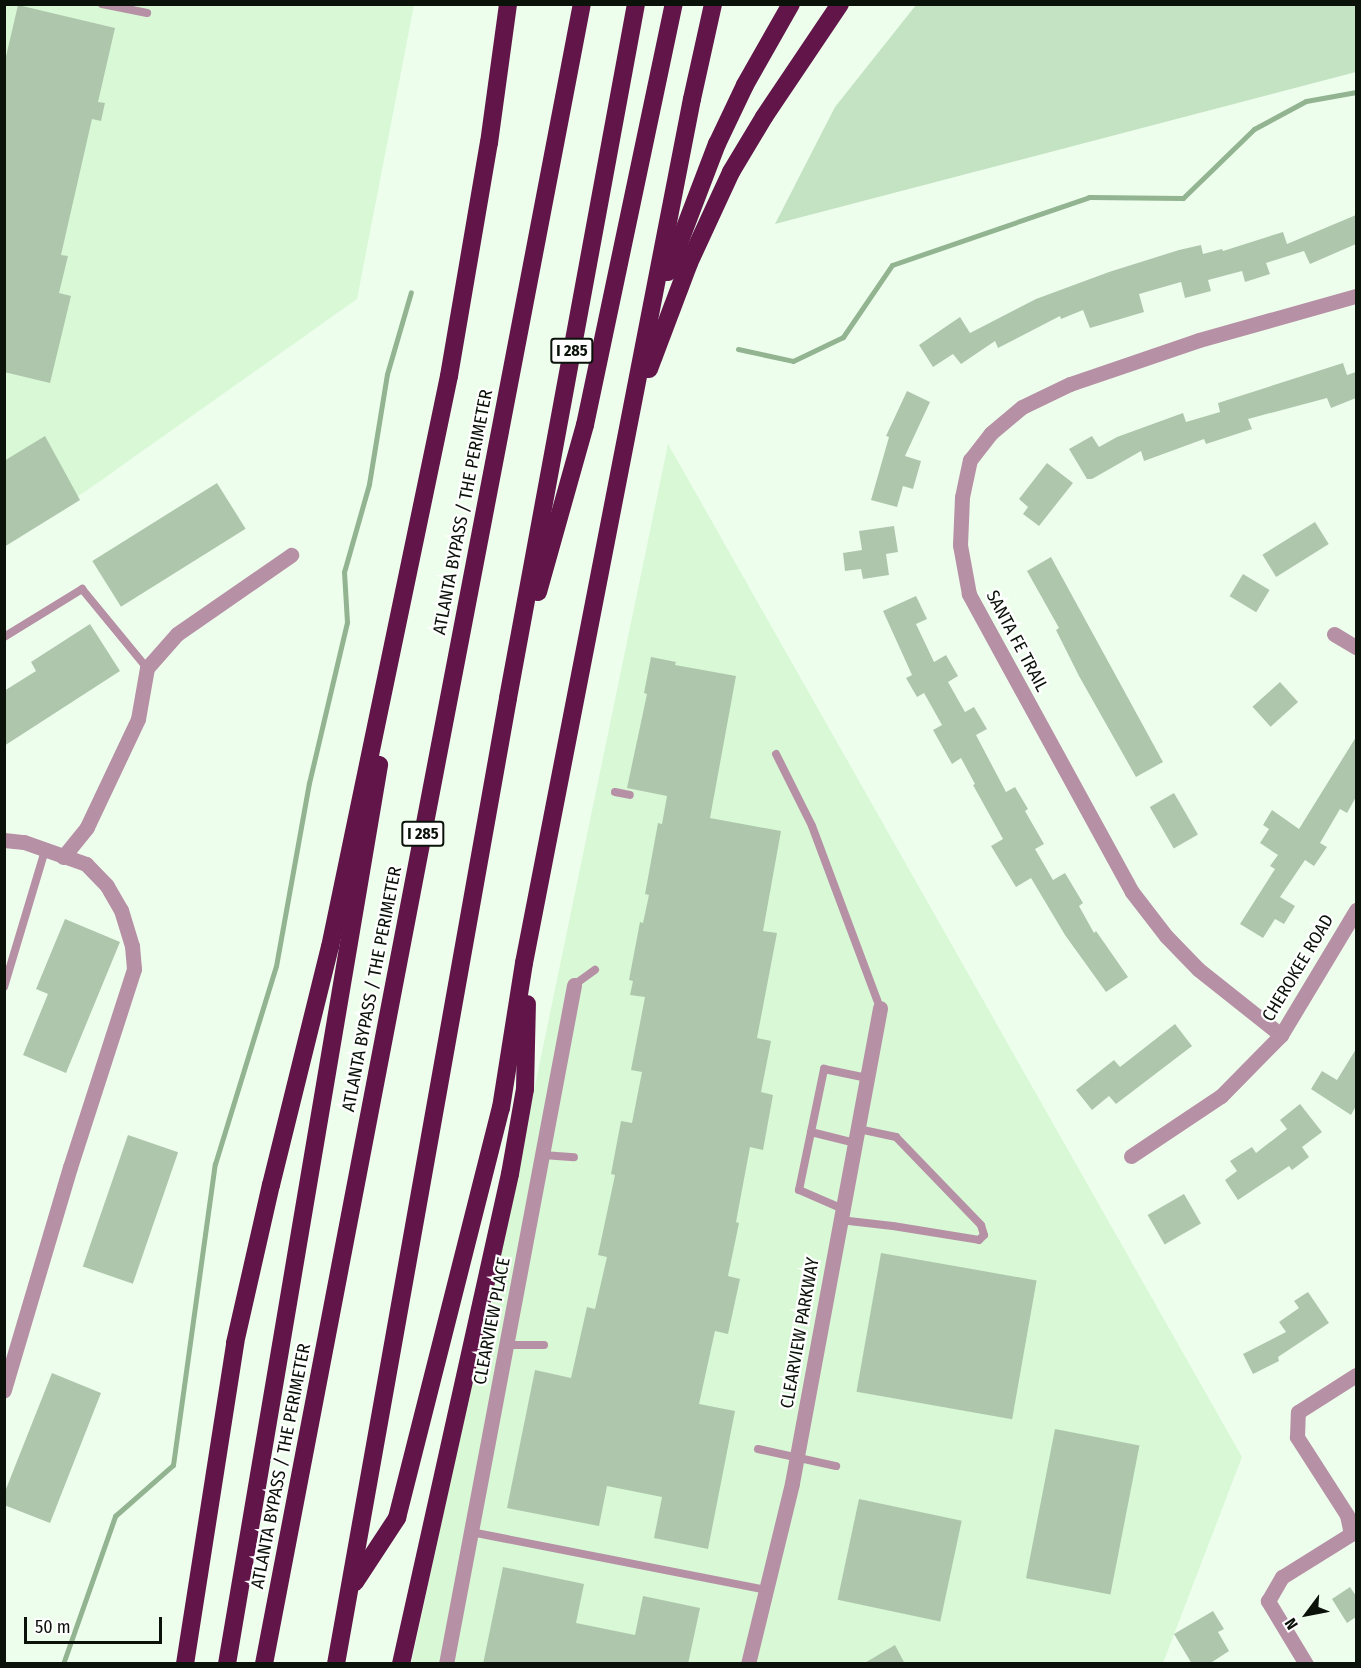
<!DOCTYPE html>
<html>
<head>
<meta charset="utf-8">
<style>
	body { margin:0 }
	#map { position:relative; width:1361px; height:1668px; overflow:hidden; background:#eefeed; font-family:"Fira Sans Condensed",sans-serif }
	div>[style] { position:absolute }
	[style*='--x'] { left:calc(var(--x)*1px); top:calc(var(--y)*1px); width:calc(var(--w)*1px); rotate:calc(var(--a)*1deg) }
	.built>* { inset:0; background:#d8f8d6 }
	.green>* { inset:0; background:#c4e3c3 }
	.stream>* { height:5px; margin:-2.5px; padding:0 2.5px; transform-origin:2.5px; border-radius:2.5px; background:#92b491 }
	.building>* { inset:0; background:#aec7ac; transform-origin:0 0 }
	.lane>* { height:8px; margin:-4px; padding:0 4px; transform-origin:4px; border-radius:4px; background:#b690a5 }
	.street>* { height:15px; margin:-7.5px; padding:0 7.5px; transform-origin:7.5px; border-radius:7.5px; background:#b690a5 }
	.highway>* { height:18px; margin:-9px; padding:0 9px; transform-origin:9px; border-radius:9px; background:#611549 }
	span { translate:-50% -50%; white-space:nowrap; text-align:center; line-height:1.15; -webkit-text-stroke:4.5px #fff; paint-order:stroke }
	.shield-label span { padding:2px 4px; background:#fff; border:2px solid; border-radius:4px; -webkit-text-stroke-width:0 }
	.shield-label { font-size:16px; color:#0a1209; font-weight:700 }
	.street-label { font-size:18px; color:#0a1209 }
	.frame { position:absolute; inset:0; border:6px solid #0a1209; pointer-events:none }
	.north { position:absolute; left:1277px; top:1584px; width:60px; height:60px; -webkit-text-stroke:4px #fff; paint-order:stroke; rotate:238deg; font-size:16px; font-weight:700; line-height:24px; text-align:center; color:#0a1209 }
	.north::after { content:''; display:block; margin:auto; width:21px; height:27px; background:#0a1209; clip-path:polygon(50% 0,100% 100%,50% 72%,0 100%) }
	.scale { position:absolute; left:24px; top:1617px; width:138px; height:27px; box-sizing:border-box; border:3px solid #0a1209; border-top:0; padding-left:8px; font-size:18px; line-height:21px; white-space:nowrap; color:#0a1209; -webkit-text-stroke:4px #fff; paint-order:stroke }
</style>
</head>
<body>
<div id="map">
	<div class="built">
		<div style="clip-path:polygon(5px 5px,414px 5px,357px 299px,86px 491px,5px 542px)"></div>
		<div style="clip-path:polygon(668px 444px,1242px 1457px,1163px 1663px,411px 1664px,519px 1163px)"></div>
	</div>
	<div class="green">
		<div style="clip-path:polygon(916px 5px,1356px 5px,1356px 72px,775px 224px,835px 107px)"></div>
	</div>
	<div class="stream">
		<div style="--x:738;--y:349;--w:56;--a:12.3"></div>
		<div style="--x:793;--y:361;--w:55;--a:-25.6"></div>
		<div style="--x:843;--y:337;--w:87;--a:-55.8"></div>
		<div style="--x:892;--y:265;--w:208;--a:-19"></div>
		<div style="--x:1089;--y:197;--w:94;--a:0.6"></div>
		<div style="--x:1183;--y:198;--w:99;--a:-44.2"></div>
		<div style="--x:1254;--y:129;--w:59;--a:-28.3"></div>
		<div style="--x:1306;--y:101;--w:51;--a:-10.2"></div>
		<div style="--x:63;--y:1664;--w:157;--a:-70.6"></div>
		<div style="--x:115;--y:1516;--w:77;--a:-41.3"></div>
		<div style="--x:173;--y:1465;--w:304;--a:-82.1"></div>
		<div style="--x:215;--y:1164;--w:207;--a:-72.9"></div>
		<div style="--x:276;--y:966;--w:186;--a:-79.8"></div>
		<div style="--x:309;--y:783;--w:165;--a:-76.7"></div>
		<div style="--x:347;--y:622;--w:50;--a:-93.4"></div>
		<div style="--x:344;--y:572;--w:91;--a:-74.1"></div>
		<div style="--x:369;--y:484;--w:111;--a:-80.7"></div>
		<div style="--x:387;--y:374;--w:85;--a:-73.7"></div>
	</div>
	<div class="building">
		<div style="clip-path:polygon(18px 5px,115px 28px,98px 102px,105px 103px,101px 121px,92px 119px,61px 255px,68px 256px,59px 293px,71px 296px,50px 383px,4px 372px,4px 65px)"></div>
		<div style="clip-path:polygon(1356px 215px,1356px 244px,1310px 264px,1304px 251px,1266px 263px,1270px 274px,1245px 282px,1242px 271px,1208px 280px,1211px 291px,1185px 298px,1181px 282px,1139px 294px,1144px 312px,1090px 328px,1083px 310px,1061px 319px,1060px 316px,998px 348px,995px 341px,961px 364px,953px 354px,933px 367px,919px 345px,960px 317px,970px 333px,1036px 299px,1109px 272px,1179px 250px,1201px 245px,1203px 254px,1222px 249px,1223px 251px,1283px 232px,1287px 244px)"></div>
		<div style="clip-path:polygon(1343px 363px,1347px 375px,1356px 372px,1356px 398px,1331px 408px,1327px 398px,1248px 419px,1252px 429px,1206px 444px,1204px 439px,1144px 461px,1141px 451px,1092px 479px,1087px 479px,1069px 449px,1092px 436px,1099px 447px,1117px 437px,1183px 413px,1186px 422px,1220px 412px,1218px 403px)"></div>
		<div style="clip-path:polygon(907px 391px,930px 402px,905px 456px,921px 461px,913px 489px,903px 486px,897px 507px,871px 500px,889px 437px,886px 436px)"></div>
		<div style="clip-path:polygon(45px 436px,80px 500px,4px 547px,4px 461px)"></div>
		<div style="clip-path:polygon(1047px 463px,1073px 483px,1039px 526px,1023px 514px,1028px 507px,1019px 499px)"></div>
		<div style="left:217px;top:483px;width:54px;height:147px;rotate:58deg"></div>
		<div style="left:1315px;top:522px;width:26px;height:62px;rotate:58deg"></div>
		<div style="clip-path:polygon(894px 526px,898px 552px,886px 554px,889px 575px,863px 579px,861px 569px,845px 571px,843px 553px,862px 550px,859px 531px)"></div>
		<div style="clip-path:polygon(1051px 557px,1163px 762px,1136px 777px,1079px 676px,1056px 630px,1059px 628px,1027px 571px)"></div>
		<div style="left:1243px;top:574px;width:31px;height:26px;rotate:31deg"></div>
		<div style="clip-path:polygon(916px 596px,927px 619px,916px 624px,934px 662px,946px 655px,958px 676px,948px 682px,965px 712px,974px 707px,987px 729px,976px 735px,1006px 792px,1015px 787px,1028px 809px,1025px 811px,1044px 844px,1035px 849px,1053px 880px,1065px 873px,1083px 903px,1079px 906px,1094px 933px,1096px 931px,1128px 977px,1106px 992px,1065px 935px,1031px 878px,1016px 887px,991px 846px,1003px 839px,973px 785px,975px 784px,961px 758px,952px 764px,933px 730px,942px 725px,924px 693px,917px 697px,906px 678px,912px 675px,883px 611px)"></div>
		<div style="clip-path:polygon(90px 624px,120px 671px,4px 746px,4px 691px,36px 671px,31px 662px)"></div>
		<div style="clip-path:polygon(651px 657px,676px 662px,675px 665px,736px 676px,710px 818px,781px 831px,763px 931px,777px 933px,757px 1038px,771px 1041px,761px 1092px,773px 1095px,763px 1150px,750px 1147px,736px 1222px,739px 1223px,728px 1276px,740px 1279px,728px 1334px,715px 1331px,699px 1404px,735px 1411px,708px 1549px,654px 1538px,662px 1497px,607px 1486px,599px 1526px,507px 1508px,535px 1370px,571px 1378px,587px 1307px,595px 1309px,607px 1257px,598px 1255px,615px 1175px,611px 1174px,621px 1121px,632px 1123px,642px 1072px,631px 1070px,645px 997px,630px 995px,633px 981px,629px 980px,640px 922px,643px 923px,649px 895px,645px 894px,658px 823px,662px 824px,667px 796px,627px 788px,647px 694px,644px 693px)"></div>
		<div style="left:1280px;top:682px;width:27px;height:37px;rotate:48deg"></div>
		<div style="clip-path:polygon(1356px 737px,1356px 797px,1347px 813px,1340px 809px,1320px 843px,1327px 847px,1314px 866px,1305px 860px,1280px 897px,1295px 906px,1284px 924px,1275px 919px,1263px 938px,1240px 924px,1275px 869px,1270px 866px,1278px 855px,1260px 843px,1269px 829px,1263px 825px,1272px 810px,1299px 829px)"></div>
		<div style="left:1174px;top:793px;width:48px;height:28px;rotate:60deg"></div>
		<div style="clip-path:polygon(65px 919px,120px 942px,66px 1073px,23px 1055px,48px 994px,36px 989px)"></div>
		<div style="clip-path:polygon(1175px 1024px,1192px 1046px,1116px 1104px,1109px 1096px,1092px 1110px,1076px 1090px,1114px 1060px,1120px 1067px)"></div>
		<div style="clip-path:polygon(1356px 1049px,1356px 1106px,1351px 1115px,1311px 1089px,1322px 1071px,1337px 1080px)"></div>
		<div style="clip-path:polygon(1300px 1104px,1322px 1132px,1302px 1147px,1309px 1157px,1292px 1170px,1289px 1166px,1238px 1200px,1225px 1180px,1237px 1171px,1230px 1161px,1252px 1147px,1256px 1153px,1287px 1129px,1280px 1120px)"></div>
		<div style="left:128px;top:1135px;width:53px;height:139px;rotate:19deg"></div>
		<div style="left:1184px;top:1194px;width:34px;height:42px;rotate:60deg"></div>
		<div style="left:881px;top:1253px;width:158px;height:141px;rotate:10deg"></div>
		<div style="clip-path:polygon(1308px 1292px,1329px 1323px,1278px 1357px,1279px 1361px,1253px 1374px,1243px 1354px,1286px 1332px,1279px 1322px,1299px 1308px,1294px 1301px)"></div>
		<div style="clip-path:polygon(52px 1373px,101px 1393px,50px 1523px,4px 1505px,4px 1494px)"></div>
		<div style="left:1055px;top:1429px;width:86px;height:152px;rotate:11deg"></div>
		<div style="left:859px;top:1499px;width:105px;height:103px;rotate:12deg"></div>
		<div style="clip-path:polygon(503px 1567px,584px 1584px,576px 1623px,635px 1635px,643px 1596px,700px 1608px,688px 1664px,483px 1664px)"></div>
		<div style="clip-path:polygon(1350px 1587px,1356px 1596px,1356px 1617px,1347px 1623px,1332px 1599px)"></div>
		<div style="clip-path:polygon(1213px 1611px,1224px 1629px,1218px 1632px,1229px 1651px,1209px 1664px,1192px 1664px,1174px 1634px)"></div>
		<div style="clip-path:polygon(895px 1645px,905px 1664px,863px 1664px)"></div>
	</div>
	<div class="lane">
		<div style="--x:102;--y:4;--w:46;--a:11.3"></div>
		<div style="--x:4;--y:637;--w:92;--a:-31.6"></div>
		<div style="--x:82;--y:589;--w:102;--a:50.6"></div>
		<div style="--x:776;--y:754;--w:80;--a:63.4"></div>
		<div style="--x:812;--y:826;--w:194;--a:69.5"></div>
		<div style="--x:615;--y:792;--w:15;--a:11"></div>
		<div style="--x:574;--y:985;--w:26;--a:-36"></div>
		<div style="--x:4;--y:987;--w:143;--a:-73.3"></div>
		<div style="--x:811;--y:1132;--w:45;--a:14"></div>
		<div style="--x:543;--y:1155;--w:31;--a:4"></div>
		<div style="--x:843;--y:1209;--w:48;--a:-156.6"></div>
		<div style="--x:799;--y:1190;--w:124;--a:-78.3"></div>
		<div style="--x:824;--y:1069;--w:44;--a:11.8"></div>
		<div style="--x:840;--y:1220;--w:53;--a:6.5"></div>
		<div style="--x:893;--y:1226;--w:87;--a:9.2"></div>
		<div style="--x:979;--y:1240;--w:7;--a:-45"></div>
		<div style="--x:984;--y:1235;--w:10;--a:-107"></div>
		<div style="--x:981;--y:1225;--w:122;--a:-134"></div>
		<div style="--x:896;--y:1137;--w:40;--a:-168"></div>
		<div style="--x:507;--y:1345;--w:37;--a:0"></div>
		<div style="--x:758;--y:1449;--w:80;--a:12.3"></div>
		<div style="--x:471;--y:1532;--w:301;--a:11.1"></div>
	</div>
	<div class="street">
		<div style="--x:1334;--y:634;--w:26;--a:31"></div>
		<div style="--x:4;--y:840;--w:20;--a:6"></div>
		<div style="--x:24;--y:842;--w:66;--a:19.5"></div>
		<div style="--x:86;--y:864;--w:30;--a:46"></div>
		<div style="--x:107;--y:886;--w:28;--a:60"></div>
		<div style="--x:121;--y:910;--w:38;--a:73"></div>
		<div style="--x:132;--y:946;--w:23;--a:85"></div>
		<div style="--x:134;--y:969;--w:208;--a:107.9"></div>
		<div style="--x:70;--y:1167;--w:233;--a:106.5"></div>
		<div style="--x:63;--y:857;--w:38;--a:-51"></div>
		<div style="--x:87;--y:827;--w:119;--a:-64.7"></div>
		<div style="--x:138;--y:719;--w:52;--a:-80"></div>
		<div style="--x:147;--y:668;--w:45;--a:-48.6"></div>
		<div style="--x:177;--y:634;--w:139;--a:-34.7"></div>
		<div style="--x:1281;--y:1035;--w:106;--a:-141.5"></div>
		<div style="--x:1198;--y:969;--w:46;--a:-134.1"></div>
		<div style="--x:1166;--y:936;--w:56;--a:-127.7"></div>
		<div style="--x:1132;--y:892;--w:340;--a:-118.7"></div>
		<div style="--x:969;--y:594;--w:50;--a:-100.4"></div>
		<div style="--x:960;--y:545;--w:48;--a:-87.6"></div>
		<div style="--x:962;--y:497;--w:38;--a:-78"></div>
		<div style="--x:970;--y:460;--w:34;--a:-52"></div>
		<div style="--x:991;--y:433;--w:40;--a:-40"></div>
		<div style="--x:1022;--y:407;--w:53;--a:-25.6"></div>
		<div style="--x:1070;--y:384;--w:136;--a:-18.8"></div>
		<div style="--x:1199;--y:340;--w:163;--a:-15.7"></div>
		<div style="--x:1131;--y:1156;--w:108;--a:-33.7"></div>
		<div style="--x:1221;--y:1096;--w:86;--a:-45.5"></div>
		<div style="--x:1281;--y:1035;--w:146;--a:-59"></div>
		<div style="--x:446;--y:1664;--w:691;--a:-79.32"></div>
		<div style="--x:748;--y:1664;--w:186;--a:-76.3"></div>
		<div style="--x:792;--y:1483;--w:483;--a:-79.5"></div>
		<div style="--x:1306;--y:1664;--w:74;--a:-121.1"></div>
		<div style="--x:1268;--y:1601;--w:28;--a:-60"></div>
		<div style="--x:1282;--y:1577;--w:81;--a:-31.9"></div>
		<div style="--x:1351;--y:1534;--w:19;--a:-102"></div>
		<div style="--x:1347;--y:1515;--w:93;--a:-122.7"></div>
		<div style="--x:1297;--y:1437;--w:25;--a:-88"></div>
		<div style="--x:1298;--y:1412;--w:69;--a:-32.5"></div>
	</div>
	<div class="highway">
		<div style="--x:668;--y:272;--w:137;--a:-69.1"></div>
		<div style="--x:717;--y:144;--w:65;--a:-64.6"></div>
		<div style="--x:745;--y:85;--w:93;--a:-60.4"></div>
		<div style="--x:649;--y:369;--w:113;--a:-69.3"></div>
		<div style="--x:689;--y:263;--w:100;--a:-65.2"></div>
		<div style="--x:731;--y:172;--w:64;--a:-59"></div>
		<div style="--x:764;--y:117;--w:136;--a:-56.1"></div>
		<div style="--x:538;--y:592;--w:173;--a:-74.3"></div>
		<div style="--x:585;--y:425;--w:430;--a:-78.1"></div>
		<div style="--x:355;--y:1582;--w:77;--a:-56.7"></div>
		<div style="--x:397;--y:1518;--w:423;--a:-75.8"></div>
		<div style="--x:501;--y:1108;--w:147;--a:-81"></div>
		<div style="--x:524;--y:963;--w:880;--a:-79"></div>
		<div style="--x:692;--y:99;--w:97;--a:-77.5"></div>
		<div style="--x:185;--y:1664;--w:325;--a:-81.1"></div>
		<div style="--x:235;--y:1343;--w:162;--a:-77.2"></div>
		<div style="--x:271;--y:1185;--w:245;--a:-76.1"></div>
		<div style="--x:330;--y:947;--w:583;--a:-78.23"></div>
		<div style="--x:449;--y:376;--w:236;--a:-80.3"></div>
		<div style="--x:489;--y:143;--w:140;--a:-82.2"></div>
		<div style="--x:227;--y:1664;--w:912;--a:-80.4"></div>
		<div style="--x:264;--y:1664;--w:1690;--a:-79.16"></div>
		<div style="--x:336;--y:1664;--w:981;--a:-79.9"></div>
		<div style="--x:508;--y:698;--w:706;--a:-79.55"></div>
		<div style="--x:401;--y:1664;--w:502;--a:-77.46"></div>
		<div style="--x:510;--y:1174;--w:86;--a:-80"></div>
		<div style="--x:525;--y:1089;--w:85;--a:-88.7"></div>
	</div>
	<div class="shield-label">
		<span style="left:572px;top:351px">I 285</span>
		<span style="left:423px;top:834px">I 285</span>
	</div>
	<div class="street-label">
		<span style="left:463px;top:512px;rotate:-79deg">ATLANTA BYPASS / THE PERIMETER</span>
		<span style="left:1017px;top:641px;rotate:62deg">SANTA FE TRAIL</span>
		<span style="left:1298px;top:968px;rotate:-59deg">CHEROKEE ROAD</span>
		<span style="left:372px;top:989px;rotate:-79deg">ATLANTA BYPASS / THE PERIMETER</span>
		<span style="left:492px;top:1321px;rotate:-79deg">CLEARVIEW PLACE</span>
		<span style="left:800px;top:1333px;rotate:-80deg">CLEARVIEW PARKWAY</span>
		<span style="left:281px;top:1466px;rotate:-79deg">ATLANTA BYPASS / THE PERIMETER</span>
	</div>
	<div class="frame"></div>
	<div class="north">N</div>
	<div class="scale">50 m</div>
</div>
</body>
</html>
